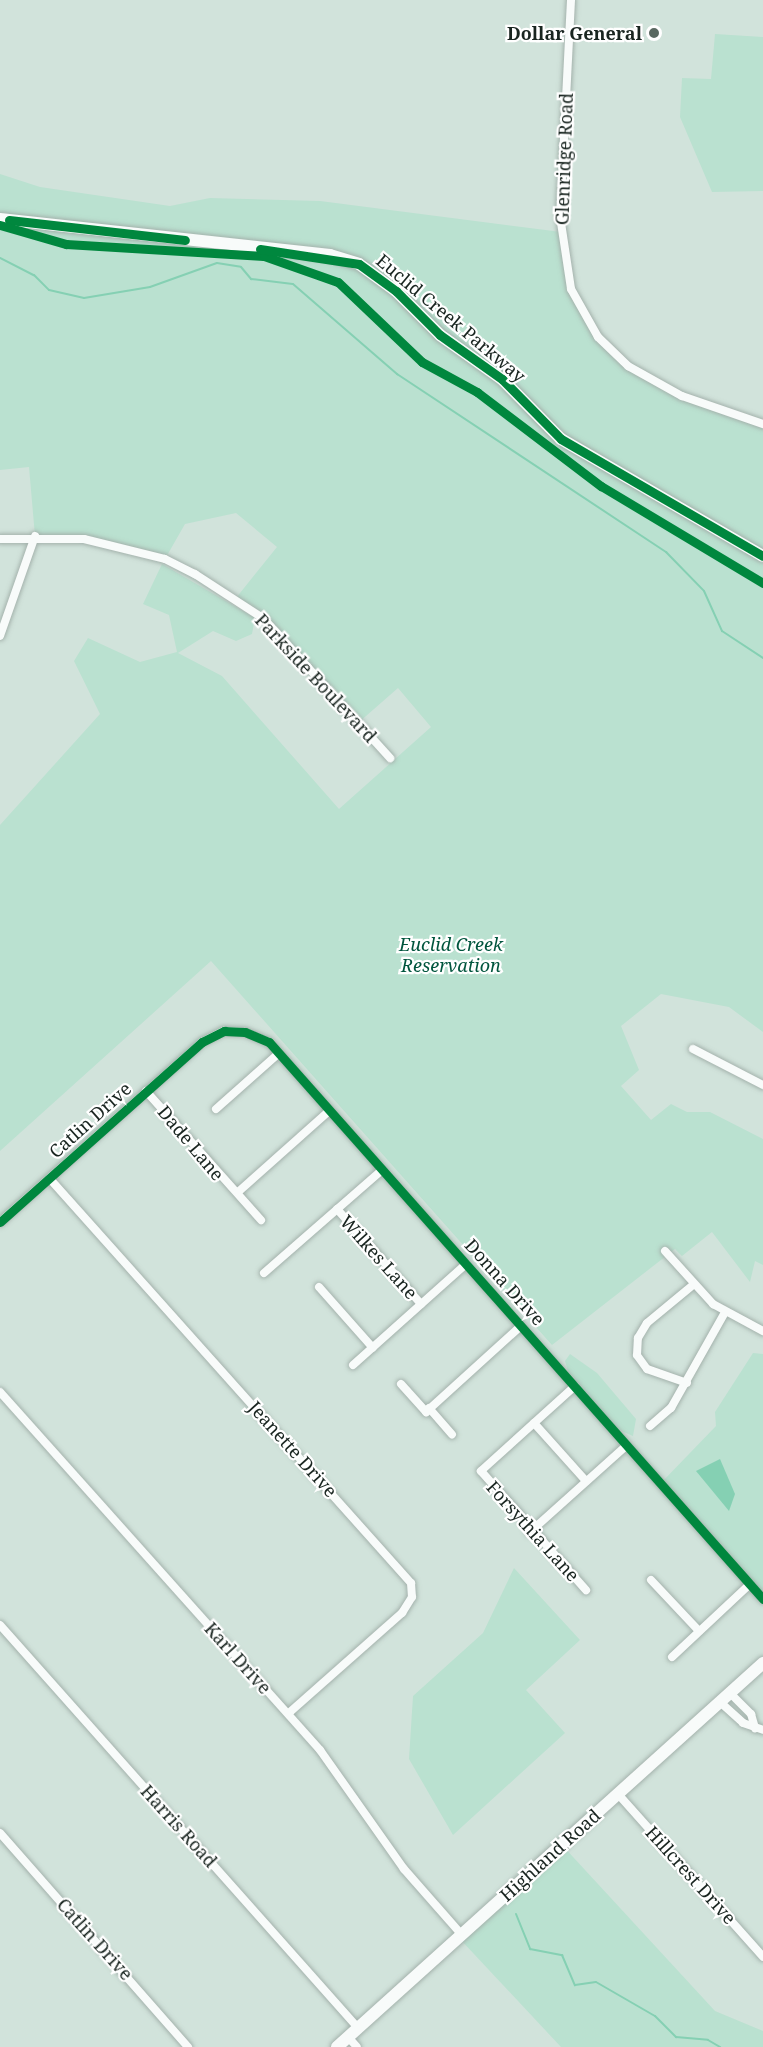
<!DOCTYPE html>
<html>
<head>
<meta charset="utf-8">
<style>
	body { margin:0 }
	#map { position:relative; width:763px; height:2047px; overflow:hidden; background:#d1e3db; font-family:"Noto Serif",serif }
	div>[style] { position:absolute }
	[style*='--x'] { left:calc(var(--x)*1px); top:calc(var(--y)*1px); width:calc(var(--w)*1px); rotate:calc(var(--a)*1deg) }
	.green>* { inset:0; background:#bae1d0 }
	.water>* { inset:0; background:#85d0b3 }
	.stream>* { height:2px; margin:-1px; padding:0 1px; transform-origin:1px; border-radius:1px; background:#85d0b3 }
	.roads { filter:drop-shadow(0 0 2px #a4b2ac) drop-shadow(0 0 2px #a4b2ac) }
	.street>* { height:8px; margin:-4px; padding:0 4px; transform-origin:4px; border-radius:4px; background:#f8fbfa }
	.secondary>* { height:12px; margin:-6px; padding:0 6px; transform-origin:6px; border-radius:6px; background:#f8fbfa }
	.cycleway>* { height:9px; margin:-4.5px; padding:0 4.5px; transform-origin:4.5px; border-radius:4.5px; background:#00873e }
	.dots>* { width:16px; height:16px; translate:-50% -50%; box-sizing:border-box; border:3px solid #fff; border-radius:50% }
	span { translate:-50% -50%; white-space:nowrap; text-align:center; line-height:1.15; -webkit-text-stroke:4.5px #fff; paint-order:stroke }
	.poi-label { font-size:18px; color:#192520; font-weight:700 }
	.right { translate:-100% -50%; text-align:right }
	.street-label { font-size:18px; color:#192520 }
	.park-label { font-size:18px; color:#00553d; font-style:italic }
</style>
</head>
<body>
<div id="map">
	<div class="green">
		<div style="clip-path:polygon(715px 34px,763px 37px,763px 191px,712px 192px,680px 117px,682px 78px,711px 79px)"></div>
		<div style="clip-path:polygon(0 174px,40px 187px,170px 206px,210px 198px,320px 201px,561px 232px,571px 289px,611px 350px,690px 399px,763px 424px,763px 1032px,729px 1007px,661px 994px,621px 1026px,639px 1070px,621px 1086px,651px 1120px,671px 1104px,687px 1112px,710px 1112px,763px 1139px,763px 1265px,755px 1261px,750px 1282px,712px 1232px,682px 1256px,675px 1249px,552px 1345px,211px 961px,0 1151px,0 825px,100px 714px,74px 661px,88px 638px,140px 662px,177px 652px,169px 615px,143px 604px,162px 564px,255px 618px,252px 634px,236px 641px,213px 631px,178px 653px,222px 676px,339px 809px,431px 727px,398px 688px,358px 723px,264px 619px,236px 598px,277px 547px,236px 513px,185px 524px,165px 559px,129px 548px,35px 536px,29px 467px,0 470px)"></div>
		<div style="clip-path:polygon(753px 1353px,763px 1354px,763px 1599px,661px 1483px,716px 1426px,715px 1412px)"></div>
		<div style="clip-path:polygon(570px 1354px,597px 1373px,636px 1419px,633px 1436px,619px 1430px,568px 1371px,565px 1361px)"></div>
		<div style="clip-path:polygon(514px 1568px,580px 1640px,526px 1690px,565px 1733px,453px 1835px,409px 1759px,413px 1696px,483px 1633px)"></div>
		<div style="clip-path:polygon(562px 1845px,715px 2011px,763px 2031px,763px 2047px,561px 2047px,459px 1938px)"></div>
	</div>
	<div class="water">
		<div style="clip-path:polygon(720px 1459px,735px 1494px,729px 1511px,696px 1471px)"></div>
	</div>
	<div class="stream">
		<div style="--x:0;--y:258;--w:38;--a:27"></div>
		<div style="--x:34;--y:275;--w:21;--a:45"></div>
		<div style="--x:49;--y:290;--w:36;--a:13"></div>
		<div style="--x:84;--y:298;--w:67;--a:-9.5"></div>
		<div style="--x:150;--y:287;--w:71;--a:-19.7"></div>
		<div style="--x:217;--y:263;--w:24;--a:9"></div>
		<div style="--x:241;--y:267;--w:16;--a:50"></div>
		<div style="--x:251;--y:279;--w:42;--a:6.8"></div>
		<div style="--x:293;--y:284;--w:138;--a:40.9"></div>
		<div style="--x:397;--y:374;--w:323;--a:33.5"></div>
		<div style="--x:666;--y:552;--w:54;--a:45.7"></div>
		<div style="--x:704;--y:591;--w:44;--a:65.8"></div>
		<div style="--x:722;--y:631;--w:49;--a:33.4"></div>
		<div style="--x:516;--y:1914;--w:38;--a:68"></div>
		<div style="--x:530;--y:1949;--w:33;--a:11"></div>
		<div style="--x:562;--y:1955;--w:33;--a:67"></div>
		<div style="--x:575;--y:1985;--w:21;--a:-8"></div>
		<div style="--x:596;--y:1982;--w:68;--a:30"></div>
		<div style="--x:655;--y:2016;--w:30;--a:45"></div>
		<div style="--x:676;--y:2037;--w:32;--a:5"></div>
		<div style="--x:708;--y:2040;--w:14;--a:30"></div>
	</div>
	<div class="roads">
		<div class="street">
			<div style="--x:571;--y:0;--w:216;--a:92.9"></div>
			<div style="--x:560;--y:216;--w:74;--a:81.4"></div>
			<div style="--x:571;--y:289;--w:55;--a:60.6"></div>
			<div style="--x:598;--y:337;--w:42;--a:44"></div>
			<div style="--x:628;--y:366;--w:62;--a:29.1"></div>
			<div style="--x:682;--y:396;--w:86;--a:19.1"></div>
			<div style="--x:0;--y:539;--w:84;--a:0"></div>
			<div style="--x:84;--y:539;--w:83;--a:13.9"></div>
			<div style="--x:165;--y:559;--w:34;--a:27"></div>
			<div style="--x:195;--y:574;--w:82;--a:33.1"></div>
			<div style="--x:264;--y:619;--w:188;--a:47.8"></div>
			<div style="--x:0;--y:636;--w:106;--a:-70.7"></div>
			<div style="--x:693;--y:1049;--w:79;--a:27.2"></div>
			<div style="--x:146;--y:1091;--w:173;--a:48.3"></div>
			<div style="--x:216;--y:1109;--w:84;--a:-41.6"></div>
			<div style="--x:50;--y:1179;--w:542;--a:48.22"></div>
			<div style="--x:411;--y:1583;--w:14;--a:86"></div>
			<div style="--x:412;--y:1597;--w:19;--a:122"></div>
			<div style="--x:402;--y:1613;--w:152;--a:138.5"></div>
			<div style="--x:238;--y:1192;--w:122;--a:-41.7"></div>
			<div style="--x:337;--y:1209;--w:127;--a:48.5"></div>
			<div style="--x:0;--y:1222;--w:271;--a:-41.7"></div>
			<div style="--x:202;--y:1042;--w:25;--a:-27"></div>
			<div style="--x:224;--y:1031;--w:21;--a:3"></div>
			<div style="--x:245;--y:1032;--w:26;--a:23"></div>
			<div style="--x:269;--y:1042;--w:745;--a:48.43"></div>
			<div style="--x:665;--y:1251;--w:72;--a:47.8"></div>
			<div style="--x:713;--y:1304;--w:57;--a:28.4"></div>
			<div style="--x:264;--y:1273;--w:157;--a:-41.1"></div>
			<div style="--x:319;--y:1287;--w:81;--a:48.5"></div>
			<div style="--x:353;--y:1365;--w:152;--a:-41.8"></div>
			<div style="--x:687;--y:1383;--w:42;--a:-160.7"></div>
			<div style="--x:647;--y:1369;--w:17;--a:-126"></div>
			<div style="--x:637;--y:1355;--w:17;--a:-87"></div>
			<div style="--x:638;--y:1338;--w:17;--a:-59"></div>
			<div style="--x:647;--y:1323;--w:60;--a:-39.6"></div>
			<div style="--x:401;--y:1384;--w:38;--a:48"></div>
			<div style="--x:426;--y:1412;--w:128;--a:-42.2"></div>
			<div style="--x:575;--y:1386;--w:127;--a:137.9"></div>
			<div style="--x:481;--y:1471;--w:159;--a:48.6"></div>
			<div style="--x:0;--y:1392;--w:480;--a:48.2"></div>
			<div style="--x:320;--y:1750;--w:146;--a:54.8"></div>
			<div style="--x:404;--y:1869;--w:88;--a:48.7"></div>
			<div style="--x:429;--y:1408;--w:35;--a:49"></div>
			<div style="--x:534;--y:1423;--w:78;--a:48.1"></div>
			<div style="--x:650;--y:1426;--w:28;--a:-41"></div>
			<div style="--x:671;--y:1408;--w:110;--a:-60.6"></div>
			<div style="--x:530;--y:1532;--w:130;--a:-41.9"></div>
			<div style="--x:651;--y:1580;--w:70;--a:46.7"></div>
			<div style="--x:0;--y:1625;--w:539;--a:48.38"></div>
			<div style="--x:672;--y:1657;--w:107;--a:-43.1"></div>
			<div style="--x:730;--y:1693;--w:30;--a:45"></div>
			<div style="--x:751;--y:1714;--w:15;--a:74"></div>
			<div style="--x:720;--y:1702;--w:31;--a:42"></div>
			<div style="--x:743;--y:1723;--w:21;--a:19"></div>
			<div style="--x:618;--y:1794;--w:218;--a:48.3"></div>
			<div style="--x:0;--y:1833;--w:285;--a:48.7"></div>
			<div style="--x:348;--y:2037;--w:13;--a:48"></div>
		</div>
		<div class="secondary">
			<div style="--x:0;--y:219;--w:332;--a:6.2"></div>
			<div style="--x:330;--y:255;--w:30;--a:17"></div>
			<div style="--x:359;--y:264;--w:46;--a:36.1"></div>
			<div style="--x:396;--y:291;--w:62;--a:45"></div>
			<div style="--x:440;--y:335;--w:76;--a:35.4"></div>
			<div style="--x:502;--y:379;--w:84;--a:45.5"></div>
			<div style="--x:561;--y:439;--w:233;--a:30.1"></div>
			<div style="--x:337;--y:2047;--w:574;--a:-42.03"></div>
		</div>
	</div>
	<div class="cycleway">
		<div style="--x:9;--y:220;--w:177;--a:6.5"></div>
		<div style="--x:0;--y:225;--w:69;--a:16.1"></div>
		<div style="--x:66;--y:244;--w:198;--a:3.5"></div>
		<div style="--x:264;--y:256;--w:78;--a:19.4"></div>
		<div style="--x:338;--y:282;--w:116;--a:43.6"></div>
		<div style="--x:422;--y:362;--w:63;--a:28.6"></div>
		<div style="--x:477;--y:392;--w:156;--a:37.2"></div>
		<div style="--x:601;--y:486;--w:189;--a:30.9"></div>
		<div style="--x:260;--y:249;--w:100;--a:8.6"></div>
		<div style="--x:359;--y:264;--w:46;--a:36.1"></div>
		<div style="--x:396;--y:291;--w:62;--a:45"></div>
		<div style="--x:440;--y:335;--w:76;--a:35.4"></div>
		<div style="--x:502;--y:379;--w:84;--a:45.5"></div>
		<div style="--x:561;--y:439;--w:233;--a:30.1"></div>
		<div style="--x:0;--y:1222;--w:271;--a:-41.7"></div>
		<div style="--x:202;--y:1042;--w:25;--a:-27"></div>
		<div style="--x:224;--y:1031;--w:21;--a:3"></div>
		<div style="--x:245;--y:1032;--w:26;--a:23"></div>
		<div style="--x:269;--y:1042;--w:745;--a:48.43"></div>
	</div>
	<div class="dots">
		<div style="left:654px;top:33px;background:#596861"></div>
	</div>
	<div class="poi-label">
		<span class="right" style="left:642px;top:33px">Dollar General</span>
	</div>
	<div class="street-label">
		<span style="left:564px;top:159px;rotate:-88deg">Glenridge Road</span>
		<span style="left:451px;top:318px;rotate:40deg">Euclid Creek Parkway</span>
		<span style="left:316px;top:678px;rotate:47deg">Parkside Boulevard</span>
		<span style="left:90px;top:1120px;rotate:-42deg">Catlin Drive</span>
		<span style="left:191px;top:1143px;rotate:50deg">Dade Lane</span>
		<span style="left:379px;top:1257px;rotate:48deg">Wilkes Lane</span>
		<span style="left:505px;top:1282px;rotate:48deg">Donna Drive</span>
		<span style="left:293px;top:1449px;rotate:48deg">Jeanette Drive</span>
		<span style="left:533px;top:1531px;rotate:48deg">Forsythia Lane</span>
		<span style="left:238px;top:1658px;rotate:48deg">Karl Drive</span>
		<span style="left:179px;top:1826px;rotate:48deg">Harris Road</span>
		<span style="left:550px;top:1855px;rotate:-42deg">Highland Road</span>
		<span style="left:691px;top:1875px;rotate:48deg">Hillcrest Drive</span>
		<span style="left:95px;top:1939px;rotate:48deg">Catlin Drive</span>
	</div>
	<div class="park-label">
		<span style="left:451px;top:955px">Euclid Creek<br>Reservation</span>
	</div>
</div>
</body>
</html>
